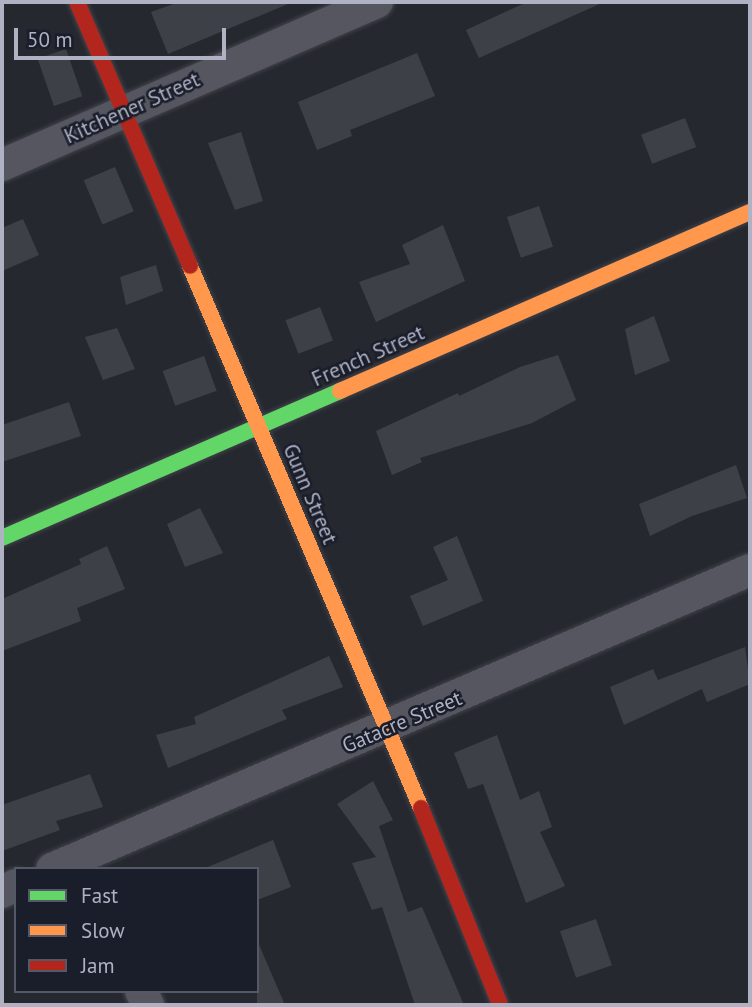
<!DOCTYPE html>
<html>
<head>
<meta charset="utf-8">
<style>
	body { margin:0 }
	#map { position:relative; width:752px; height:1007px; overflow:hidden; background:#262830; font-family:"PT Sans",sans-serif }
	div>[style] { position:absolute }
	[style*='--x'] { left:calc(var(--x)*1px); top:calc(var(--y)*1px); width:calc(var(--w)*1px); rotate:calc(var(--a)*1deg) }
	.building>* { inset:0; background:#3e4048; transform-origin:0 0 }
	.roads { filter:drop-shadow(0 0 2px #42434a) drop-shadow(0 0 2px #42434a) }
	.street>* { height:32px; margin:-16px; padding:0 16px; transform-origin:16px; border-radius:16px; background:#55565f }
	.fast>* { height:16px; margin:-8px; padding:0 8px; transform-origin:8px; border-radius:8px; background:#63d668 }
	.slow>* { height:16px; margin:-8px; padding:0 8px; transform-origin:8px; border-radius:8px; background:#ff974d }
	.jam>* { height:16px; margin:-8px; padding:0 8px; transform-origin:8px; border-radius:8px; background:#b3261e }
	span { translate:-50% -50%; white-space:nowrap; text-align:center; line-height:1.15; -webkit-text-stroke:5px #1a1d2a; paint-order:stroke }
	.street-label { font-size:21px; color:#aeb2c3 }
	.frame { position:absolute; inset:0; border:4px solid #aeb2c3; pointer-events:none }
	.legend { position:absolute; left:14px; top:867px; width:245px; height:126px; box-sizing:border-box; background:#1a1d2a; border:2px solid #555967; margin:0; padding:9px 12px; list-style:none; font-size:21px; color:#aeb2c3 }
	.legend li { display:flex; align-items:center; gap:14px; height:35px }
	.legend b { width:35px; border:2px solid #555967 }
	.scale { position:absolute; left:14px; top:28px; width:212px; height:32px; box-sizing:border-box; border:4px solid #aeb2c3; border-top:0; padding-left:9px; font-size:21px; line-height:24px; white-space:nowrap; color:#aeb2c3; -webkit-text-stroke:5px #1a1d2a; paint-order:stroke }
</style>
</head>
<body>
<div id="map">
	<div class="building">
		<div style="clip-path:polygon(179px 2px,288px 2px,288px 4px,168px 54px,151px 12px)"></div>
		<div style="clip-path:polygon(527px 2px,604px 2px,479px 58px,466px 30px)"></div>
		<div style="left:66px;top:49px;width:50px;height:30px;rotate:71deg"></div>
		<div style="clip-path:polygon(417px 53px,435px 96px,350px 130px,352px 136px,317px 150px,298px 102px)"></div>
		<div style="left:685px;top:118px;width:31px;height:47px;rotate:69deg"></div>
		<div style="clip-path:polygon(241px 132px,263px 201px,235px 210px,208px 143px)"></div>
		<div style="left:115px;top:167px;width:48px;height:34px;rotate:67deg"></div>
		<div style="left:539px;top:206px;width:43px;height:34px;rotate:71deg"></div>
		<div style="clip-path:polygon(23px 219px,39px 255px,2px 271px,2px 228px)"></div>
		<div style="clip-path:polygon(443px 225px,465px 281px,376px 322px,359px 282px,410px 264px,402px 245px)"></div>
		<div style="clip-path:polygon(156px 265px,163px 291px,126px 305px,120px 277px)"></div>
		<div style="left:320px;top:307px;width:36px;height:37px;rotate:69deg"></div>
		<div style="clip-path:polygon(654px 316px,670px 361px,635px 375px,625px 329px)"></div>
		<div style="clip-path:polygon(117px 328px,135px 369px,103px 380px,85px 337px)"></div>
		<div style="clip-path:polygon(558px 355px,576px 400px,532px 423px,420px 458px,422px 462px,392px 475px,376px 431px,458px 393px,459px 396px,520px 367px)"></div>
		<div style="left:204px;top:356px;width:37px;height:44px;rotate:70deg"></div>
		<div style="clip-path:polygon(69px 402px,81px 436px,2px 462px,2px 425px)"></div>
		<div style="clip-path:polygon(736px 465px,747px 498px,692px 516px,650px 536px,639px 504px)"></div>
		<div style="clip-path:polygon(200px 508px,223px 553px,185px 567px,167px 524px)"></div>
		<div style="clip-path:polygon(457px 536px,483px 601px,423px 626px,410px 596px,448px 580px,433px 547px)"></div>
		<div style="clip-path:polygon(107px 546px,125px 589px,77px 608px,81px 621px,2px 651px,2px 599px,81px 564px,79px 559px)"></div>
		<div style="clip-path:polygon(745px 647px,750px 684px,707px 702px,702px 689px,624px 725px,610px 687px,653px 669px,658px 680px)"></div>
		<div style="clip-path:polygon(329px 656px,343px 687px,282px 710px,287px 719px,168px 768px,156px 735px,196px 724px,194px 717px)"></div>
		<div style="clip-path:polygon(497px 735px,520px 800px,539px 791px,552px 827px,540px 832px,565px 886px,526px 903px,483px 784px,468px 789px,454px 753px)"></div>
		<div style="clip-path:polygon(90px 774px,103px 807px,56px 821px,60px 830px,2px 851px,2px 805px)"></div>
		<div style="clip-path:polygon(373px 781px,393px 820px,379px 826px,408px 912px,422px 907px,464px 1005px,415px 1005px,382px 907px,372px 910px,352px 863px,376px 857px,337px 804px)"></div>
		<div style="clip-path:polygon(273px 840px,291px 887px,257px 900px,257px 869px,203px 869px)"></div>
		<div style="left:596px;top:919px;width:49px;height:38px;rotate:71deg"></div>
		<div style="clip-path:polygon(257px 940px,285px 1005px,257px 1005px)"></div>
	</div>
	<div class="roads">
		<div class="street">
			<div style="--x:2;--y:165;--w:409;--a:-23.5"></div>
			<div style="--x:52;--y:869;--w:759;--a:-23.19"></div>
			<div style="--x:2;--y:892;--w:16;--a:-27"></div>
			<div style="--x:141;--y:991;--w:16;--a:63"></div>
		</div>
		<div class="fast">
			<div style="--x:2;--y:538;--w:369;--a:-23.5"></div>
		</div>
		<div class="slow">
			<div style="--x:190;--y:266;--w:589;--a:66.92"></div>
			<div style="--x:340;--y:391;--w:447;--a:-23.6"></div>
		</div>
		<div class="jam">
			<div style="--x:77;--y:2;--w:287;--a:66.8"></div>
			<div style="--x:421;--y:808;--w:212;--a:68.1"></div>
		</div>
	</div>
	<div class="street-label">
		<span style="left:132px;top:108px;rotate:-24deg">Kitchener Street</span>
		<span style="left:368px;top:356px;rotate:-24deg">French Street</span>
		<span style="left:310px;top:494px;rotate:67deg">Gunn Street</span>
		<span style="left:402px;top:722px;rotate:-23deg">Gatacre Street</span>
	</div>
	<div class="frame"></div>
	<ul class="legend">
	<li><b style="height:9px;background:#63d668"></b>Fast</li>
	<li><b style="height:9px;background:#ff974d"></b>Slow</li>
	<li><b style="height:9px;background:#b3261e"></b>Jam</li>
	</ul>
	<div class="scale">50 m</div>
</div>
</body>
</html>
